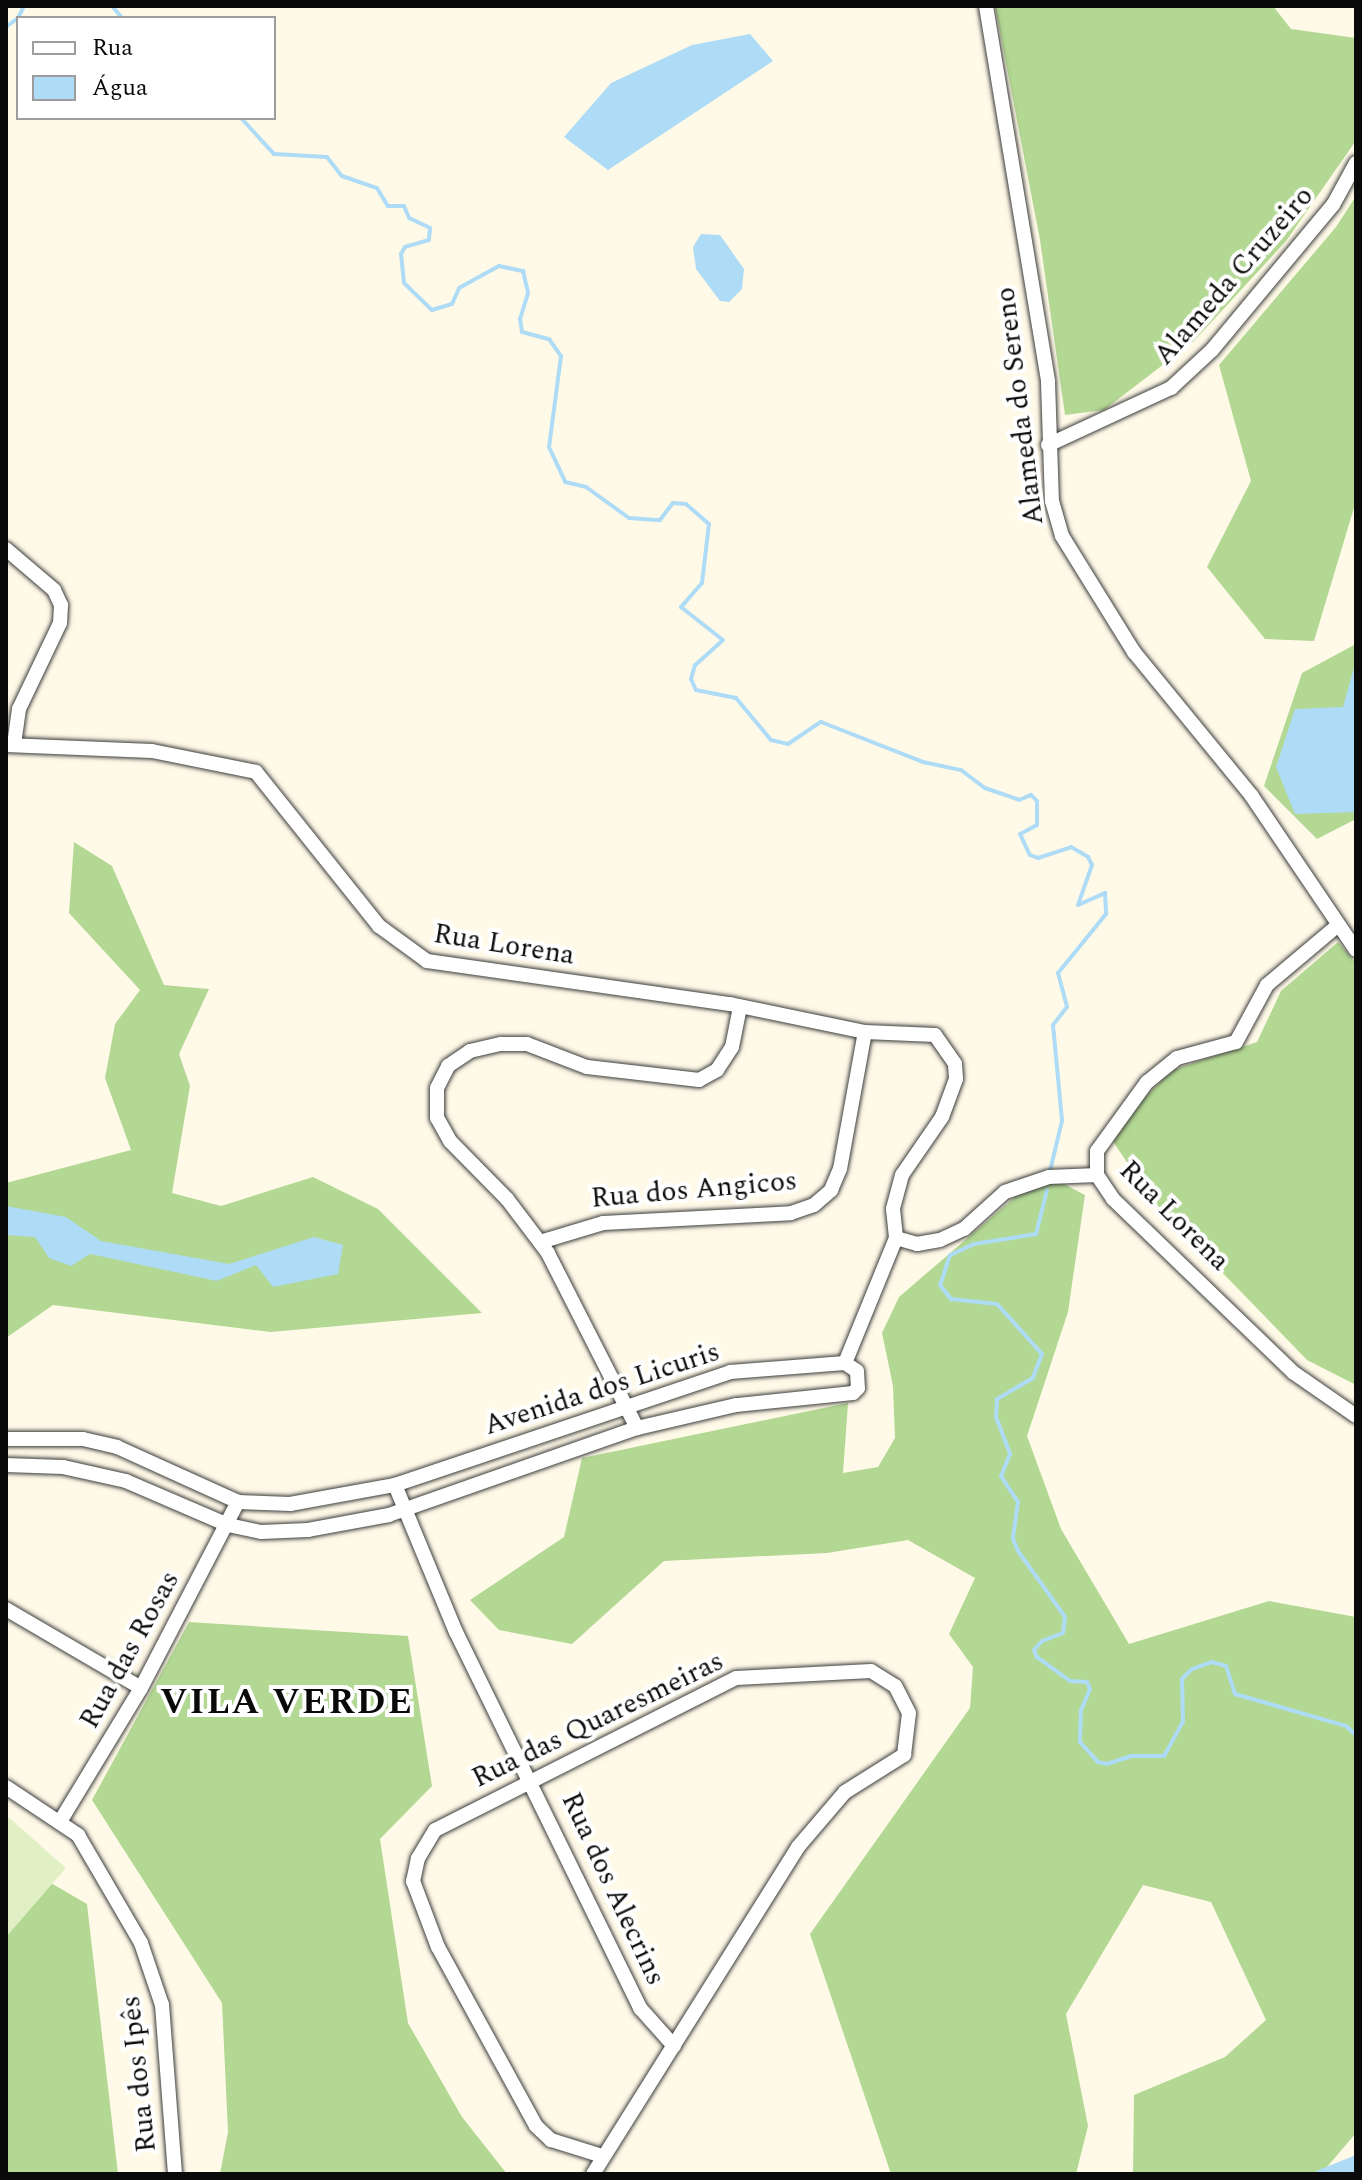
<!DOCTYPE html>
<html>
<head>
<meta charset="utf-8">
<style>
	body { margin:0 }
	#map { position:relative; width:1362px; height:2180px; overflow:hidden; background:#fffae8; font-family:Spectral,serif }
	div>[style] { position:absolute }
	[style*='--x'] { left:calc(var(--x)*1px); top:calc(var(--y)*1px); width:calc(var(--w)*1px); rotate:calc(var(--a)*1deg) }
	.forest>* { inset:0; background:#b3d893 }
	.pitch>* { inset:0; background:#e1efc5 }
	.water>* { inset:0; background:#aedbf5 }
	.stream>* { height:4px; margin:-2px; padding:0 2px; transform-origin:2px; border-radius:2px; background:#aedbf5 }
	.roads { filter:drop-shadow(0 0 2px #3d3d3d) drop-shadow(0 0 2px #3d3d3d) }
	.minor>* { height:14px; margin:-7px; padding:0 7px; transform-origin:7px; border-radius:7px; background:#fff }
	span { translate:-50% -50%; white-space:nowrap; text-align:center; line-height:1.15; -webkit-text-stroke:8px #fff; paint-order:stroke }
	.street-label { font-size:28px; color:#0a0a0a }
	.district-label { font-size:36px; color:#0a0a0a; font-weight:700; letter-spacing:2px }
	.frame { position:absolute; inset:0; border:8px solid #0a0a0a; pointer-events:none }
	.legend { position:absolute; left:16px; top:16px; width:260px; height:104px; box-sizing:border-box; background:#fff; border:2px solid #9d9d9d; margin:0; padding:10px 14px; list-style:none; font-size:24px; color:#0a0a0a }
	.legend li { display:flex; align-items:center; gap:16px; height:40px }
	.legend b { width:40px; border:2px solid #9d9d9d }
</style>
</head>
<body>
<div id="map">
	<div class="forest">
		<div style="clip-path:polygon(995px 6px,1273px 6px,1291px 29px,1356px 38px,1355px 142px,1286px 241px,1194px 341px,1104px 410px,1065px 415px,1040px 240px)"></div>
		<div style="clip-path:polygon(1356px 196px,1356px 501px,1314px 641px,1265px 639px,1207px 567px,1251px 481px,1219px 365px,1336px 227px)"></div>
		<div style="clip-path:polygon(1356px 644px,1356px 819px,1317px 839px,1264px 786px,1302px 673px)"></div>
		<div style="clip-path:polygon(74px 842px,112px 866px,164px 985px,209px 989px,179px 1054px,190px 1086px,172px 1193px,221px 1206px,313px 1177px,378px 1209px,482px 1313px,271px 1332px,53px 1305px,6px 1338px,6px 1183px,131px 1150px,105px 1078px,115px 1024px,140px 990px,69px 913px)"></div>
		<div style="clip-path:polygon(1338px 942px,1356px 963px,1356px 1385px,1307px 1360px,1153px 1201px,1108px 1134px,1172px 1070px,1257px 1042px,1281px 991px)"></div>
		<div style="clip-path:polygon(1043px 1173px,1085px 1195px,1068px 1312px,1027px 1436px,1061px 1529px,1129px 1644px,1269px 1601px,1356px 1617px,1356px 2133px,1321px 2174px,1133px 2174px,1134px 2095px,1225px 2057px,1266px 2020px,1211px 1902px,1143px 1885px,1066px 2014px,1088px 2126px,1076px 2174px,891px 2174px,810px 1934px,970px 1708px,973px 1667px,949px 1634px,975px 1578px,908px 1540px,827px 1553px,664px 1561px,572px 1644px,499px 1630px,470px 1600px,564px 1537px,582px 1458px,848px 1403px,843px 1473px,878px 1467px,895px 1438px,893px 1386px,882px 1333px,899px 1297px)"></div>
		<div style="clip-path:polygon(189px 1622px,408px 1636px,432px 1786px,380px 1839px,408px 2023px,462px 2117px,507px 2174px,220px 2174px,228px 2132px,222px 2003px,92px 1800px)"></div>
		<div style="clip-path:polygon(6px 1857px,87px 1904px,118px 2174px,6px 2174px)"></div>
	</div>
	<div class="pitch">
		<div style="clip-path:polygon(6px 1815px,66px 1868px,6px 1937px)"></div>
	</div>
	<div class="water">
		<div style="clip-path:polygon(750px 34px,773px 61px,608px 170px,564px 137px,611px 83px,692px 45px)"></div>
		<div style="clip-path:polygon(701px 234px,720px 235px,744px 269px,742px 289px,729px 302px,720px 301px,696px 269px,693px 247px)"></div>
		<div style="clip-path:polygon(1356px 660px,1356px 812px,1295px 814px,1276px 767px,1295px 709px,1343px 707px)"></div>
		<div style="clip-path:polygon(6px 1206px,66px 1217px,101px 1241px,229px 1264px,314px 1237px,343px 1245px,338px 1274px,273px 1287px,256px 1265px,217px 1281px,90px 1254px,71px 1266px,49px 1258px,35px 1237px,6px 1235px)"></div>
		<div style="clip-path:polygon(1356px 2155px,1356px 2174px,1315px 2174px,1316px 2171px)"></div>
	</div>
	<div class="stream">
		<div style="--x:112;--y:6;--w:16;--a:50"></div>
		<div style="--x:18;--y:18;--w:13;--a:-63"></div>
		<div style="--x:6;--y:27;--w:15;--a:-37"></div>
		<div style="--x:241;--y:118;--w:49;--a:47.5"></div>
		<div style="--x:274;--y:154;--w:53;--a:3.2"></div>
		<div style="--x:327;--y:157;--w:24;--a:52"></div>
		<div style="--x:342;--y:176;--w:37;--a:19"></div>
		<div style="--x:377;--y:188;--w:21;--a:59"></div>
		<div style="--x:388;--y:206;--w:16;--a:0"></div>
		<div style="--x:404;--y:206;--w:13;--a:67"></div>
		<div style="--x:409;--y:218;--w:23;--a:25"></div>
		<div style="--x:430;--y:228;--w:12;--a:95"></div>
		<div style="--x:429;--y:240;--w:25;--a:164"></div>
		<div style="--x:405;--y:247;--w:8;--a:120"></div>
		<div style="--x:401;--y:254;--w:29;--a:84"></div>
		<div style="--x:404;--y:283;--w:39;--a:44"></div>
		<div style="--x:432;--y:310;--w:21;--a:-17"></div>
		<div style="--x:452;--y:304;--w:17;--a:-66"></div>
		<div style="--x:459;--y:288;--w:46;--a:-28.8"></div>
		<div style="--x:499;--y:266;--w:25;--a:12"></div>
		<div style="--x:523;--y:271;--w:23;--a:77"></div>
		<div style="--x:528;--y:293;--w:27;--a:107"></div>
		<div style="--x:520;--y:319;--w:13;--a:81"></div>
		<div style="--x:522;--y:332;--w:28;--a:15"></div>
		<div style="--x:549;--y:339;--w:21;--a:55"></div>
		<div style="--x:561;--y:356;--w:92;--a:97.5"></div>
		<div style="--x:549;--y:447;--w:38;--a:65"></div>
		<div style="--x:565;--y:482;--w:22;--a:13"></div>
		<div style="--x:586;--y:487;--w:53;--a:35.8"></div>
		<div style="--x:629;--y:518;--w:31;--a:4"></div>
		<div style="--x:660;--y:520;--w:21;--a:-53"></div>
		<div style="--x:673;--y:503;--w:13;--a:4"></div>
		<div style="--x:686;--y:504;--w:30;--a:41"></div>
		<div style="--x:709;--y:524;--w:59;--a:96.8"></div>
		<div style="--x:702;--y:583;--w:32;--a:131"></div>
		<div style="--x:681;--y:607;--w:53;--a:38.2"></div>
		<div style="--x:723;--y:640;--w:38;--a:138"></div>
		<div style="--x:695;--y:665;--w:15;--a:106"></div>
		<div style="--x:691;--y:679;--w:12;--a:66"></div>
		<div style="--x:696;--y:690;--w:41;--a:11.3"></div>
		<div style="--x:736;--y:698;--w:55;--a:50.2"></div>
		<div style="--x:771;--y:740;--w:17;--a:13"></div>
		<div style="--x:788;--y:744;--w:40;--a:-34"></div>
		<div style="--x:821;--y:722;--w:110;--a:21.4"></div>
		<div style="--x:923;--y:762;--w:39;--a:12"></div>
		<div style="--x:961;--y:770;--w:30;--a:37"></div>
		<div style="--x:985;--y:788;--w:36;--a:19"></div>
		<div style="--x:1019;--y:800;--w:13;--a:-23"></div>
		<div style="--x:1031;--y:795;--w:8;--a:45"></div>
		<div style="--x:1037;--y:801;--w:24;--a:90"></div>
		<div style="--x:1037;--y:825;--w:19;--a:152"></div>
		<div style="--x:1020;--y:834;--w:23;--a:65"></div>
		<div style="--x:1030;--y:855;--w:9;--a:21"></div>
		<div style="--x:1038;--y:858;--w:35;--a:-18"></div>
		<div style="--x:1071;--y:847;--w:20;--a:30"></div>
		<div style="--x:1088;--y:857;--w:9;--a:63"></div>
		<div style="--x:1092;--y:865;--w:42;--a:109.3"></div>
		<div style="--x:1078;--y:905;--w:30;--a:-24"></div>
		<div style="--x:1105;--y:893;--w:21;--a:87"></div>
		<div style="--x:1106;--y:914;--w:76;--a:129.1"></div>
		<div style="--x:1058;--y:973;--w:35;--a:75"></div>
		<div style="--x:1067;--y:1007;--w:23;--a:128"></div>
		<div style="--x:1053;--y:1025;--w:96;--a:84.6"></div>
		<div style="--x:1062;--y:1121;--w:51;--a:103.5"></div>
		<div style="--x:1047;--y:1190;--w:45;--a:104"></div>
		<div style="--x:1036;--y:1234;--w:63;--a:170.8"></div>
		<div style="--x:974;--y:1244;--w:26;--a:155"></div>
		<div style="--x:950;--y:1255;--w:32;--a:108"></div>
		<div style="--x:940;--y:1285;--w:18;--a:52"></div>
		<div style="--x:951;--y:1299;--w:46;--a:6.2"></div>
		<div style="--x:997;--y:1304;--w:67;--a:48"></div>
		<div style="--x:1042;--y:1354;--w:26;--a:111"></div>
		<div style="--x:1033;--y:1378;--w:42;--a:149.7"></div>
		<div style="--x:997;--y:1399;--w:18;--a:93"></div>
		<div style="--x:996;--y:1417;--w:40;--a:69"></div>
		<div style="--x:1010;--y:1454;--w:24;--a:112"></div>
		<div style="--x:1001;--y:1476;--w:31;--a:57"></div>
		<div style="--x:1018;--y:1502;--w:37;--a:98"></div>
		<div style="--x:1013;--y:1539;--w:13;--a:67"></div>
		<div style="--x:1018;--y:1551;--w:81;--a:54.5"></div>
		<div style="--x:1065;--y:1617;--w:16;--a:97"></div>
		<div style="--x:1063;--y:1633;--w:22;--a:159"></div>
		<div style="--x:1042;--y:1641;--w:12;--a:132"></div>
		<div style="--x:1034;--y:1650;--w:8;--a:67"></div>
		<div style="--x:1037;--y:1657;--w:41;--a:36"></div>
		<div style="--x:1070;--y:1681;--w:17;--a:3"></div>
		<div style="--x:1087;--y:1682;--w:8;--a:67"></div>
		<div style="--x:1090;--y:1689;--w:23;--a:113"></div>
		<div style="--x:1081;--y:1710;--w:32;--a:92"></div>
		<div style="--x:1080;--y:1742;--w:27;--a:48"></div>
		<div style="--x:1098;--y:1762;--w:9;--a:13"></div>
		<div style="--x:1107;--y:1764;--w:25;--a:-18"></div>
		<div style="--x:1131;--y:1756;--w:33;--a:0"></div>
		<div style="--x:1164;--y:1756;--w:39;--a:-61"></div>
		<div style="--x:1183;--y:1722;--w:43;--a:-91.3"></div>
		<div style="--x:1182;--y:1679;--w:14;--a:-45"></div>
		<div style="--x:1192;--y:1669;--w:21;--a:-19"></div>
		<div style="--x:1212;--y:1662;--w:15;--a:16"></div>
		<div style="--x:1226;--y:1666;--w:29;--a:72"></div>
		<div style="--x:1235;--y:1694;--w:116;--a:16.1"></div>
		<div style="--x:1346;--y:1726;--w:13;--a:42"></div>
	</div>
	<div class="roads">
		<div class="minor">
			<div style="--x:986;--y:6;--w:381;--a:80.6"></div>
			<div style="--x:1048;--y:382;--w:119;--a:88.1"></div>
			<div style="--x:1052;--y:501;--w:36;--a:74"></div>
			<div style="--x:1062;--y:536;--w:137;--a:58.2"></div>
			<div style="--x:1134;--y:652;--w:185;--a:50.7"></div>
			<div style="--x:1251;--y:795;--w:187;--a:55.9"></div>
			<div style="--x:1048;--y:445;--w:136;--a:-24.9"></div>
			<div style="--x:1171;--y:388;--w:56;--a:-42.8"></div>
			<div style="--x:1212;--y:350;--w:189;--a:-50.2"></div>
			<div style="--x:1333;--y:205;--w:48;--a:-61.3"></div>
			<div style="--x:6;--y:549;--w:63;--a:40.5"></div>
			<div style="--x:54;--y:590;--w:17;--a:65"></div>
			<div style="--x:61;--y:605;--w:18;--a:93"></div>
			<div style="--x:60;--y:623;--w:95;--a:115.5"></div>
			<div style="--x:19;--y:709;--w:36;--a:98"></div>
			<div style="--x:6;--y:745;--w:146;--a:2.4"></div>
			<div style="--x:152;--y:751;--w:106;--a:11.4"></div>
			<div style="--x:256;--y:772;--w:197;--a:51.4"></div>
			<div style="--x:379;--y:926;--w:59;--a:36.1"></div>
			<div style="--x:427;--y:961;--w:306;--a:8.1"></div>
			<div style="--x:730;--y:1004;--w:138;--a:11.7"></div>
			<div style="--x:865;--y:1032;--w:70;--a:2.5"></div>
			<div style="--x:935;--y:1035;--w:35;--a:55"></div>
			<div style="--x:955;--y:1064;--w:15;--a:86"></div>
			<div style="--x:956;--y:1079;--w:40;--a:110.2"></div>
			<div style="--x:942;--y:1117;--w:70;--a:124.6"></div>
			<div style="--x:902;--y:1175;--w:35;--a:105"></div>
			<div style="--x:893;--y:1209;--w:29;--a:84"></div>
			<div style="--x:1337;--y:926;--w:92;--a:139.9"></div>
			<div style="--x:1267;--y:985;--w:65;--a:118.5"></div>
			<div style="--x:1236;--y:1042;--w:61;--a:164.8"></div>
			<div style="--x:1177;--y:1058;--w:38;--a:141"></div>
			<div style="--x:1147;--y:1082;--w:85;--a:125.9"></div>
			<div style="--x:1097;--y:1151;--w:24;--a:90"></div>
			<div style="--x:1097;--y:1175;--w:29;--a:56"></div>
			<div style="--x:1113;--y:1199;--w:251;--a:43.9"></div>
			<div style="--x:1294;--y:1373;--w:75;--a:34.7"></div>
			<div style="--x:896;--y:1238;--w:22;--a:16"></div>
			<div style="--x:917;--y:1244;--w:23;--a:-10"></div>
			<div style="--x:940;--y:1240;--w:26;--a:-25"></div>
			<div style="--x:964;--y:1229;--w:55;--a:-42.1"></div>
			<div style="--x:1005;--y:1192;--w:46;--a:-18.8"></div>
			<div style="--x:1049;--y:1177;--w:48;--a:-2.4"></div>
			<div style="--x:540;--y:1242;--w:66;--a:-16.8"></div>
			<div style="--x:603;--y:1223;--w:188;--a:-3"></div>
			<div style="--x:791;--y:1213;--w:24;--a:-19"></div>
			<div style="--x:814;--y:1205;--w:23;--a:-41"></div>
			<div style="--x:831;--y:1190;--w:23;--a:-67"></div>
			<div style="--x:840;--y:1169;--w:139;--a:-79.7"></div>
			<div style="--x:845;--y:1363;--w:135;--a:-67.8"></div>
			<div style="--x:637;--y:1428;--w:196;--a:-117"></div>
			<div style="--x:548;--y:1253;--w:68;--a:-127.2"></div>
			<div style="--x:507;--y:1199;--w:81;--a:-134.5"></div>
			<div style="--x:450;--y:1141;--w:26;--a:-119"></div>
			<div style="--x:437;--y:1118;--w:30;--a:-90"></div>
			<div style="--x:437;--y:1088;--w:25;--a:-63"></div>
			<div style="--x:448;--y:1066;--w:27;--a:-34"></div>
			<div style="--x:470;--y:1051;--w:32;--a:-13"></div>
			<div style="--x:501;--y:1044;--w:26;--a:0"></div>
			<div style="--x:527;--y:1044;--w:64;--a:21"></div>
			<div style="--x:587;--y:1067;--w:113;--a:6.6"></div>
			<div style="--x:699;--y:1080;--w:21;--a:-29"></div>
			<div style="--x:717;--y:1070;--w:27;--a:-57"></div>
			<div style="--x:732;--y:1047;--w:41;--a:-78.7"></div>
			<div style="--x:6;--y:1439;--w:77;--a:0"></div>
			<div style="--x:83;--y:1439;--w:35;--a:13"></div>
			<div style="--x:117;--y:1447;--w:133;--a:24.4"></div>
			<div style="--x:238;--y:1502;--w:52;--a:2.2"></div>
			<div style="--x:290;--y:1504;--w:107;--a:-10.3"></div>
			<div style="--x:395;--y:1485;--w:354;--a:-18.6"></div>
			<div style="--x:730;--y:1372;--w:115;--a:-4.5"></div>
			<div style="--x:845;--y:1363;--w:14;--a:34"></div>
			<div style="--x:857;--y:1371;--w:17;--a:87"></div>
			<div style="--x:858;--y:1388;--w:7;--a:135"></div>
			<div style="--x:853;--y:1393;--w:118;--a:174.1"></div>
			<div style="--x:736;--y:1405;--w:102;--a:166.9"></div>
			<div style="--x:637;--y:1428;--w:263;--a:160.7"></div>
			<div style="--x:389;--y:1515;--w:82;--a:169.5"></div>
			<div style="--x:308;--y:1530;--w:47;--a:177.6"></div>
			<div style="--x:261;--y:1532;--w:34;--a:-168"></div>
			<div style="--x:228;--y:1525;--w:111;--a:-156.7"></div>
			<div style="--x:126;--y:1481;--w:65;--a:-167.5"></div>
			<div style="--x:63;--y:1467;--w:57;--a:-178"></div>
			<div style="--x:395;--y:1485;--w:159;--a:67.5"></div>
			<div style="--x:456;--y:1632;--w:419;--a:63.9"></div>
			<div style="--x:640;--y:2008;--w:51;--a:48.2"></div>
			<div style="--x:6;--y:1609;--w:156;--a:30.3"></div>
			<div style="--x:6;--y:1787;--w:87;--a:33.7"></div>
			<div style="--x:78;--y:1835;--w:125;--a:59.7"></div>
			<div style="--x:141;--y:1943;--w:65;--a:71.3"></div>
			<div style="--x:162;--y:2005;--w:169;--a:85.6"></div>
			<div style="--x:61;--y:1820;--w:154;--a:-58.8"></div>
			<div style="--x:141;--y:1688;--w:210;--a:-62.5"></div>
			<div style="--x:593;--y:2174;--w:386;--a:-57.9"></div>
			<div style="--x:798;--y:1847;--w:72;--a:-49.5"></div>
			<div style="--x:845;--y:1792;--w:70;--a:-32.1"></div>
			<div style="--x:904;--y:1755;--w:42;--a:-83.2"></div>
			<div style="--x:909;--y:1713;--w:30;--a:-117"></div>
			<div style="--x:895;--y:1686;--w:28;--a:-148"></div>
			<div style="--x:871;--y:1671;--w:135;--a:177"></div>
			<div style="--x:736;--y:1678;--w:337;--a:153.2"></div>
			<div style="--x:435;--y:1830;--w:33;--a:121"></div>
			<div style="--x:418;--y:1858;--w:24;--a:102"></div>
			<div style="--x:413;--y:1881;--w:71;--a:69.3"></div>
			<div style="--x:438;--y:1947;--w:204;--a:61.3"></div>
			<div style="--x:536;--y:2126;--w:21;--a:43"></div>
			<div style="--x:551;--y:2140;--w:53;--a:17.4"></div>
		</div>
	</div>
	<div class="street-label">
		<span style="left:1234px;top:276px;rotate:-49deg">Alameda Cruzeiro</span>
		<span style="left:1020px;top:406px;rotate:-97deg">Alameda do Sereno</span>
		<span style="left:504px;top:945px;rotate:9deg">Rua Lorena</span>
		<span style="left:694px;top:1190px;rotate:-5deg">Rua dos Angicos</span>
		<span style="left:1174px;top:1216px;rotate:45deg">Rua Lorena</span>
		<span style="left:602px;top:1389px;rotate:-18deg">Avenida dos Licuris</span>
		<span style="left:130px;top:1650px;rotate:-61deg">Rua das Rosas</span>
		<span style="left:598px;top:1720px;rotate:-26deg">Rua das Quaresmeiras</span>
		<span style="left:613px;top:1889px;rotate:65deg">Rua dos Alecrins</span>
		<span style="left:139px;top:2074px;rotate:-96deg">Rua dos Ipês</span>
	</div>
	<div class="district-label">
		<span style="left:287px;top:1703px">VILA VERDE</span>
	</div>
	<div class="frame"></div>
	<ul class="legend">
	<li><b style="height:10px;background:#fff"></b>Rua</li>
	<li><b style="height:22px;background:#aedbf5"></b>Água</li>
	</ul>
</div>
</body>
</html>
